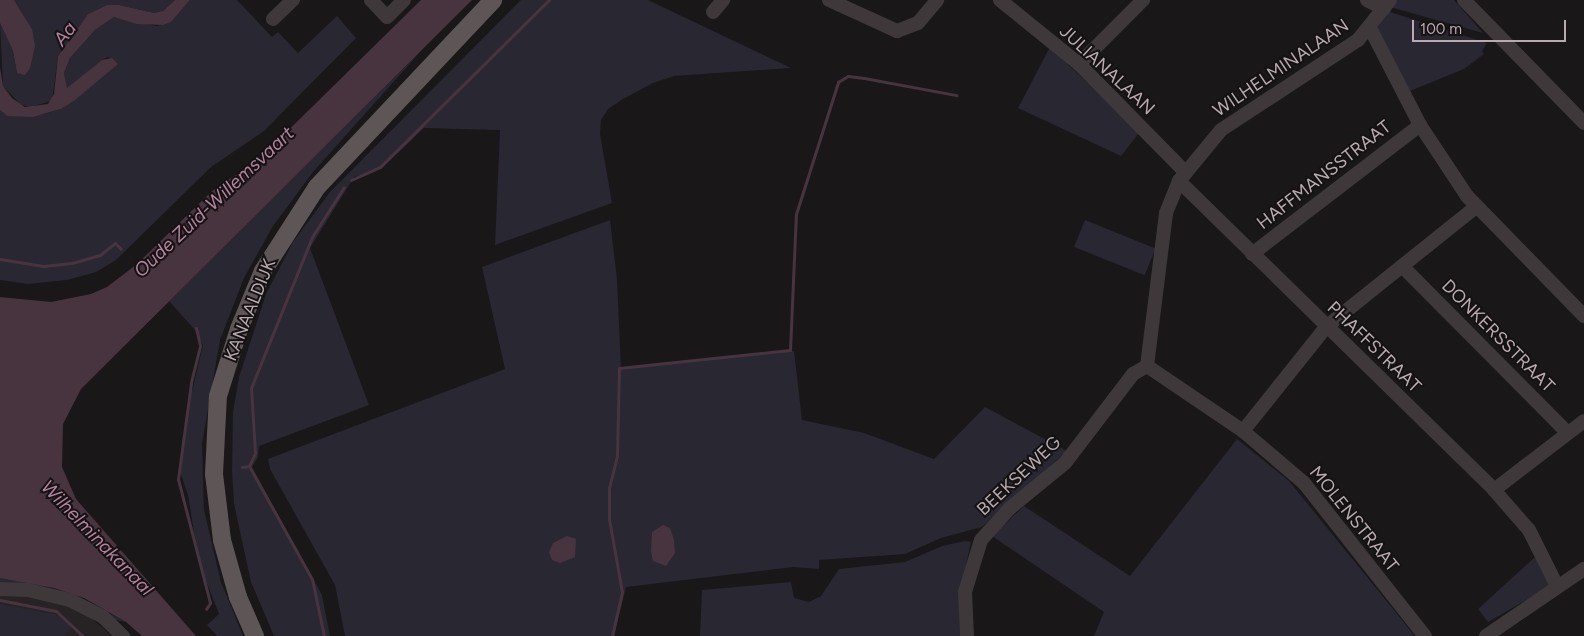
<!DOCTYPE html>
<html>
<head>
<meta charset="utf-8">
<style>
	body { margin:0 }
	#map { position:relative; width:1584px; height:636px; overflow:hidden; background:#1a1718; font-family:Figtree,sans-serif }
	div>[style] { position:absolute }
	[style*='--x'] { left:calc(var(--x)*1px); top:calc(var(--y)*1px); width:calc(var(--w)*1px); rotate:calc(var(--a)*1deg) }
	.built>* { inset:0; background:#272324 }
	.green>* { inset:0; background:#282732; transform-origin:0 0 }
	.water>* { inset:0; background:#47343f }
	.stream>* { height:3px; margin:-1.5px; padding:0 1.5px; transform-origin:1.5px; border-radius:1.5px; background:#47343f }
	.minor>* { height:14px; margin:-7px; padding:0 7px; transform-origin:7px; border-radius:7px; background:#3f383a }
	.major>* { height:18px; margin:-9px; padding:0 9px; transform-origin:9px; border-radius:9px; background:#5e5557 }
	span { translate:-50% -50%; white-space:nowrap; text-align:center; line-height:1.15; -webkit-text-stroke:4px #151213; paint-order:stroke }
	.street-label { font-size:18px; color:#b9aaaf }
	.water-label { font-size:19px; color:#b4819e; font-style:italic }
	.scale { position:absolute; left:1412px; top:20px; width:154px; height:22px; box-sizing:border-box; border:2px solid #b9aaaf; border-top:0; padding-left:6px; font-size:15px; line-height:18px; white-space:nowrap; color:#b9aaaf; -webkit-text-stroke:4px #151213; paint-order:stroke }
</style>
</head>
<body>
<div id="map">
	<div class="built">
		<div style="clip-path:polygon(0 593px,70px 600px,112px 636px,0 636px)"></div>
	</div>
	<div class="green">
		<div style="clip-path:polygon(14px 0,175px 0,163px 11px,154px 13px,119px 5px,107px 5px,88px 14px,58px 56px,52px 101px,30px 107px,20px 104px,3px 86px,0 23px,13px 51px,17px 73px,32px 29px)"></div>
		<div style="clip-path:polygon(190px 0,237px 0,272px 37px,278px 32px,298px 53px,337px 16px,356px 38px,264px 131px,211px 167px,116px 260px,96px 272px,67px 280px,28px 284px,0 280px,0 110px,8px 116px,45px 114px,61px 109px,117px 64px,108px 57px,102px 60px,67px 89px,64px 73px,70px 58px,95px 30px,114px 17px,157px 26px,171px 22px)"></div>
		<div style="clip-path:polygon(521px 0,648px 0,791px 68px,674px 76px,653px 83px,623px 99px,608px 109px,601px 120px,600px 134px,612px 203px,495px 245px,500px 130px,424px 128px,381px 169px,354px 177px,310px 248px,369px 405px,259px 446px,258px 457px,252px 467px,322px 595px,330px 636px,274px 636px,251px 582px,234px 504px,232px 471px,233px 412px,239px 377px,266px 294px,293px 242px,330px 192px)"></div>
		<div style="clip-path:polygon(1394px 0,1454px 0,1483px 33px,1390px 7px)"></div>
		<div style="clip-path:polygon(1387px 11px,1487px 43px,1482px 51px,1484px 54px,1464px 69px,1405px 93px,1377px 28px)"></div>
		<div style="clip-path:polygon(1050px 47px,1139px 133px,1121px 156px,1018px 108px)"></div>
		<div style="clip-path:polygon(422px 50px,313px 172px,273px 226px,244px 278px,220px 340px,202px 444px,204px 510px,221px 582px,243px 636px,217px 636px,207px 625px,219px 614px,199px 563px,188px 495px,180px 472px,190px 400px,203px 345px,195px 330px,169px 301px)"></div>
		<div style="clip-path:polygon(610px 220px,617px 279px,621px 369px,794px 351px,802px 420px,864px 433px,934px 459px,985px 407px,1067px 451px,982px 527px,941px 538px,905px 554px,819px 560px,819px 569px,793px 567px,626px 587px,614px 636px,345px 636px,335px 585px,270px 469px,268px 459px,505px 369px,482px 267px)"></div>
		<div style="left:1085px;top:220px;width:76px;height:29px;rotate:22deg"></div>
		<div style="clip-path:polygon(1237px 439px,1289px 481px,1415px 636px,1094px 636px,1104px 612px,992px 536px,1024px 506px,1130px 576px)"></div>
		<div style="clip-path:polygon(965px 541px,971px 542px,959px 597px,960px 636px,700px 636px,702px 590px,791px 582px,794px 598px,809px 602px,821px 596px,839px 569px,905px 562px,942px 546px)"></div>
		<div style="clip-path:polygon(1535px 557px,1550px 586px,1488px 622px,1478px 609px)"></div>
		<div style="clip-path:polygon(0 578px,20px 580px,71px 593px,126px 622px,116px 620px,50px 588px,0 582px)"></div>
		<div style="clip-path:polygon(0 604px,54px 614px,74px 626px,64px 636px,0 636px)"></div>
	</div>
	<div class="water">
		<div style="clip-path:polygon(0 0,14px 0,32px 29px,35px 46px,30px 68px,25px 75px,17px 73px,13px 51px,0 23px)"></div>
		<div style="clip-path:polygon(175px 0,190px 0,171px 22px,163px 25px,137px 24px,114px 17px,95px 30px,70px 58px,64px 73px,67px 88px,102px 60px,112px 58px,118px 64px,75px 100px,61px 109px,33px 117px,7px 116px,0 110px,0 67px,3px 86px,12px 98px,25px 107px,48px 104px,54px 94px,58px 56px,88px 14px,107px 5px,119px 5px,154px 13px,163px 11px)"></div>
		<div style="clip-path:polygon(421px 0,472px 0,81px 389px,63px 424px,62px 467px,76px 499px,196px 636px,142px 636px,126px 622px,84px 598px,54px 588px,0 578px,0 297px,51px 302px,91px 294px,107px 287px,137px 264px,212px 191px,259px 159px)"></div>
		<div style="clip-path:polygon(663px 525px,670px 528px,674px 540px,675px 553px,666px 566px,653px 561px,651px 552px,652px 532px)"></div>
		<div style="clip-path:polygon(567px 536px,576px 539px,575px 557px,560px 563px,552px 560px,549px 552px,553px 543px)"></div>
	</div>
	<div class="stream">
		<div style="--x:351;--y:180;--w:32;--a:-24"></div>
		<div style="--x:380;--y:167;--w:238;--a:-44.7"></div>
		<div style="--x:0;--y:259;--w:44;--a:9.2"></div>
		<div style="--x:43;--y:266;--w:29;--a:-6"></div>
		<div style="--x:72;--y:263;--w:29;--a:-16"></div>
		<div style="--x:100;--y:255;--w:19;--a:-39"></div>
		<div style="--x:115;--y:243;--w:8;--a:45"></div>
		<div style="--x:196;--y:328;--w:18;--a:77"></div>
		<div style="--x:200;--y:346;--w:38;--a:104"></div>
		<div style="--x:191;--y:383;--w:97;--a:97.7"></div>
		<div style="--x:178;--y:479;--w:128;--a:75.5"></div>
		<div style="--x:210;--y:603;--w:7;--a:124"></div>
		<div style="--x:249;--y:466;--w:129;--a:60.9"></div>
		<div style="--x:312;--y:579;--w:58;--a:78.1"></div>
		<div style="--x:242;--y:467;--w:7;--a:-8"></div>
		<div style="--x:249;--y:466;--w:14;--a:-65"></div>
		<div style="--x:255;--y:453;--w:65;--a:-93.5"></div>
		<div style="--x:251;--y:388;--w:163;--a:-68"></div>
		<div style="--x:312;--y:237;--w:59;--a:-57.4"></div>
		<div style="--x:0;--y:600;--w:57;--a:11.1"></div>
		<div style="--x:56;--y:611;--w:37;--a:43"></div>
		<div style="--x:612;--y:636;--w:45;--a:-77.2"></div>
		<div style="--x:622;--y:592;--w:74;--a:-100.1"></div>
		<div style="--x:609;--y:519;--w:31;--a:-90"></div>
		<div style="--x:609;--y:488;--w:33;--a:-76"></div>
		<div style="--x:617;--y:456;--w:88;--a:-88.7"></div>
		<div style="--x:619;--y:368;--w:172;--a:-6"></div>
		<div style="--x:790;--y:350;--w:136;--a:-87.5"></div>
		<div style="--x:796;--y:214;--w:139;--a:-72.3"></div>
		<div style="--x:838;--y:82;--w:12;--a:-31"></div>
		<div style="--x:848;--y:76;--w:16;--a:7"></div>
		<div style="--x:864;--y:78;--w:94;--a:10.5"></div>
	</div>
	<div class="minor">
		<div style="--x:371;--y:0;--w:23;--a:47"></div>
		<div style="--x:387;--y:17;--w:24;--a:-45"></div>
		<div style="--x:829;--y:0;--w:75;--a:24.5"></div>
		<div style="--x:897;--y:31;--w:22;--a:-21"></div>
		<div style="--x:918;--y:23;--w:30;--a:-50"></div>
		<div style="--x:1000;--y:0;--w:102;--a:39"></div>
		<div style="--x:1079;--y:64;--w:151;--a:45.5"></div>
		<div style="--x:1367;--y:0;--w:19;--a:28"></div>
		<div style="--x:1464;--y:0;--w:172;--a:45.7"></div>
		<div style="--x:713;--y:12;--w:16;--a:-50"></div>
		<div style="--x:273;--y:19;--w:28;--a:-44"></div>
		<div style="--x:1370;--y:28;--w:109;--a:62.7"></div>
		<div style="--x:1420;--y:125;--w:85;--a:56.5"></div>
		<div style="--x:1467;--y:196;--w:168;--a:45.7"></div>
		<div style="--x:1079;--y:64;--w:91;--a:-45"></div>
		<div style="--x:1179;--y:181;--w:441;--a:44.4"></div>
		<div style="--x:1494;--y:490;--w:53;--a:48.8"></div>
		<div style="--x:1529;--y:530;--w:63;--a:63.4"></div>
		<div style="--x:1252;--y:254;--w:212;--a:-37.5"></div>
		<div style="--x:1402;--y:266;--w:235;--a:45.2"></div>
		<div style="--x:1147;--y:366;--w:154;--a:-82.9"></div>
		<div style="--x:1166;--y:213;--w:35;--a:-68"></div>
		<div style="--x:1179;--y:181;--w:66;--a:-50.5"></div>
		<div style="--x:1221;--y:130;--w:164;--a:-33.3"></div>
		<div style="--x:1358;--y:40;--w:51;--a:-51.3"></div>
		<div style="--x:1147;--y:366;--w:116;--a:34.1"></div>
		<div style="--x:1243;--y:431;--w:80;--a:40.4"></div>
		<div style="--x:1304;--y:483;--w:195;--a:51.7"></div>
		<div style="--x:1243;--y:431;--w:133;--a:-51.4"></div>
		<div style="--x:1326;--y:327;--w:192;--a:-38.7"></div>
		<div style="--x:1494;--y:490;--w:113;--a:-37.5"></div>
		<div style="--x:0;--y:589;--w:28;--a:2"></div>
		<div style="--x:28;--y:590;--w:43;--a:13.4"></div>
		<div style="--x:70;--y:600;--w:37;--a:27"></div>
		<div style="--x:103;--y:617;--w:28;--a:44"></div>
		<div style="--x:967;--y:636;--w:44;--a:-92.6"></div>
		<div style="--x:965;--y:592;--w:54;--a:-72.9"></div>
		<div style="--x:981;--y:540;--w:43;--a:-47.8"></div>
		<div style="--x:1010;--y:508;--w:71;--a:-39.3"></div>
		<div style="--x:1065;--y:463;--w:112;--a:-52.6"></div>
		<div style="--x:1133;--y:374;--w:16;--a:-30"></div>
		<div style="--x:1486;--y:636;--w:119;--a:-34.4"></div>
	</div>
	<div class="major">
		<div style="--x:255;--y:636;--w:43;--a:-113.6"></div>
		<div style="--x:238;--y:597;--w:59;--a:-105.7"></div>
		<div style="--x:222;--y:540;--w:66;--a:-96.9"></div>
		<div style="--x:214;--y:474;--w:78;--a:-87.1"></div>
		<div style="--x:218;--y:396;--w:70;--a:-72.6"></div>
		<div style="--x:239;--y:329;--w:63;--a:-67.5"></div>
		<div style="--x:263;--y:271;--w:100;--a:-57.3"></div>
		<div style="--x:317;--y:187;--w:257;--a:-46.7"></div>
	</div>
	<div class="street-label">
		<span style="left:1281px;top:68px;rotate:-34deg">WILHELMINALAAN</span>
		<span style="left:1107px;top:70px;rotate:43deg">JULIANALAAN</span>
		<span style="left:1324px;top:175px;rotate:-38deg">HAFFMANSSTRAAT</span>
		<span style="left:250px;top:310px;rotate:-68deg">KANAALDIJK</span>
		<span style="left:1498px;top:336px;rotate:45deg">DONKERSSTRAAT</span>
		<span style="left:1374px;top:347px;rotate:44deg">PHAFFSTRAAT</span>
		<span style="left:1019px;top:476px;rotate:-43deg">BEEKSEWEG</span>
		<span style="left:1354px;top:519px;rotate:51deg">MOLENSTRAAT</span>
	</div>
	<div class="water-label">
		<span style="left:65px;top:34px;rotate:-52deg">Aa</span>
		<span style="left:214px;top:202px;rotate:-43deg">Oude Zuid-Willemsvaart</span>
		<span style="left:97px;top:538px;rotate:46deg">Wilhelminakanaal</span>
	</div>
	<div class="scale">100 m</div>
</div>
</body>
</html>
